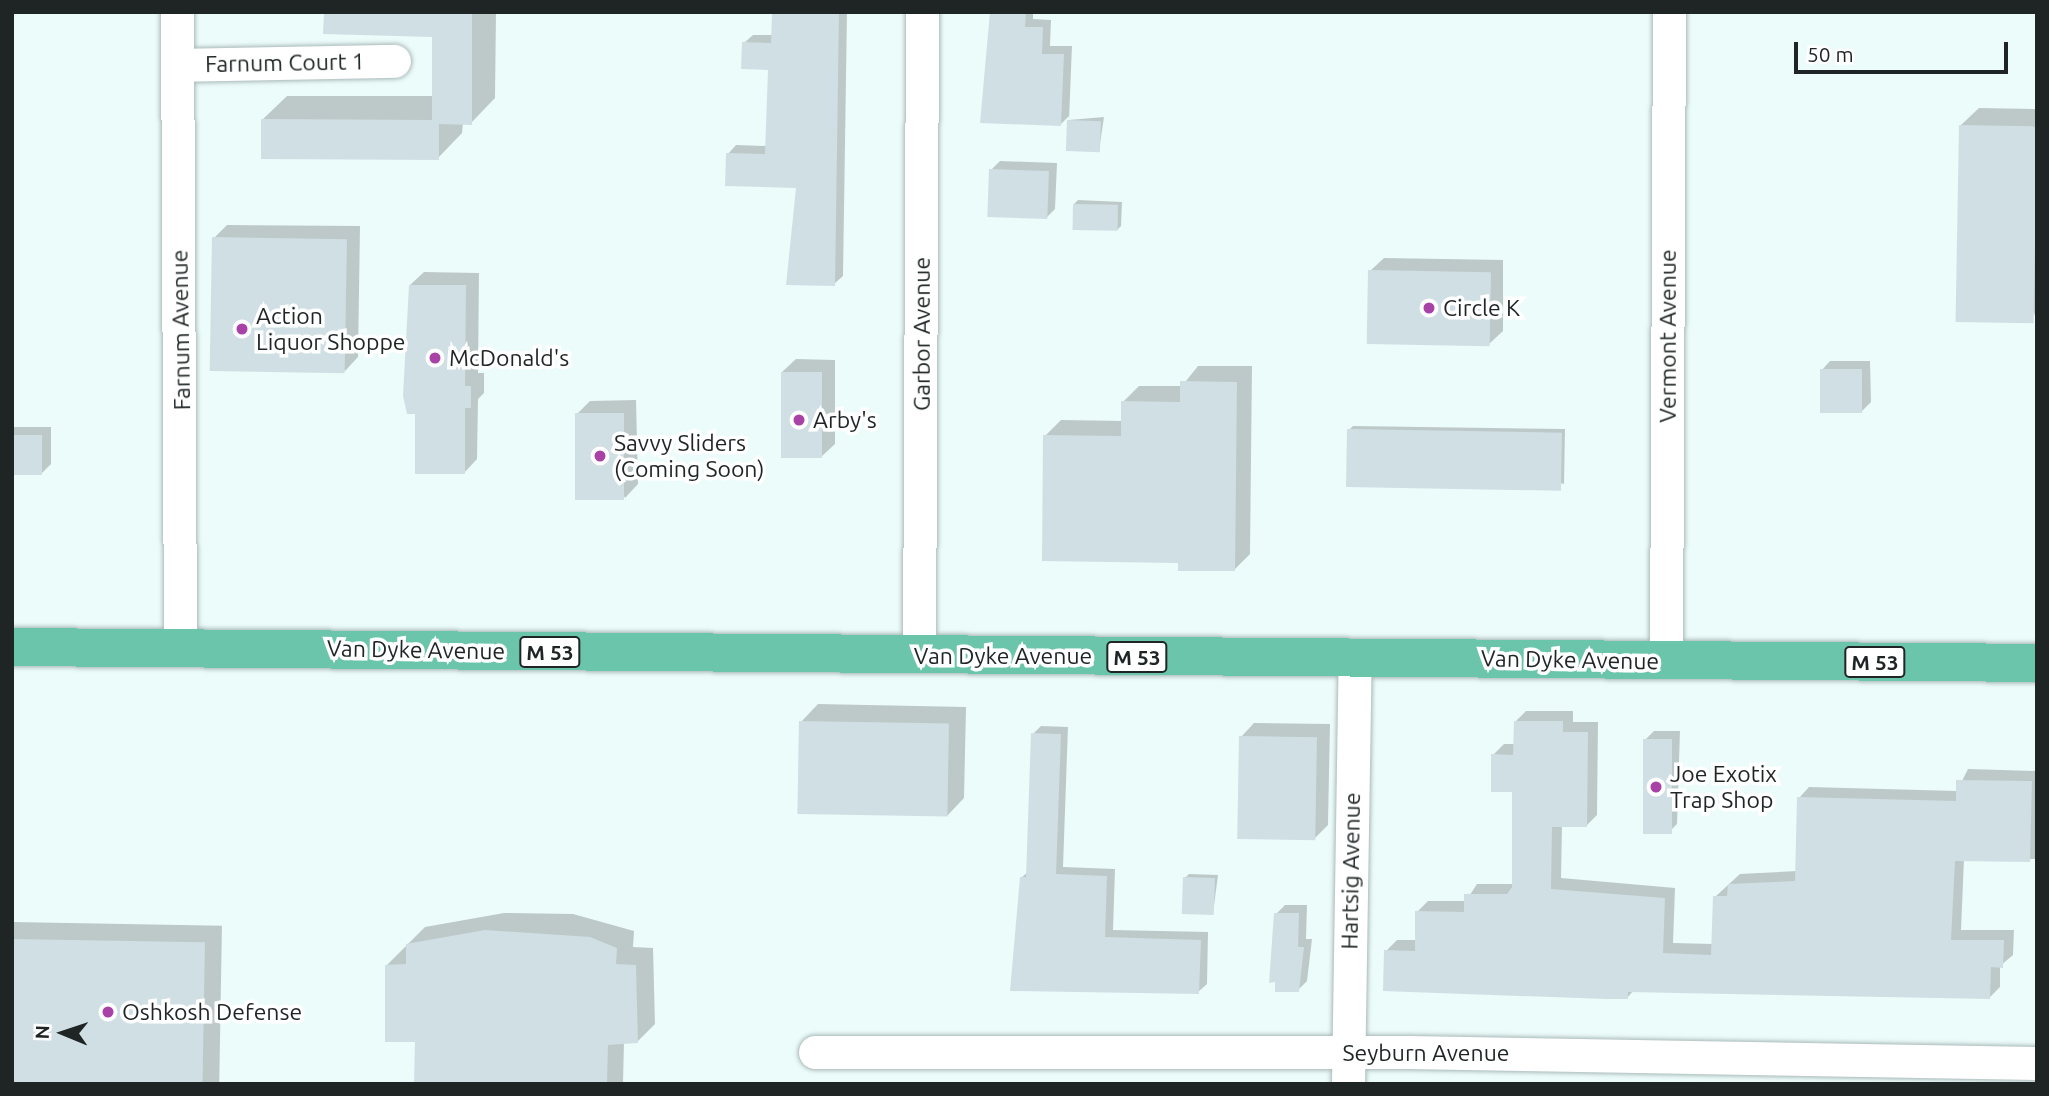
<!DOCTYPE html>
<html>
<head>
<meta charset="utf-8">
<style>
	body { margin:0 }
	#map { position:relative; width:2049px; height:1096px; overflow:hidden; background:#ecfcfb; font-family:Ubuntu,sans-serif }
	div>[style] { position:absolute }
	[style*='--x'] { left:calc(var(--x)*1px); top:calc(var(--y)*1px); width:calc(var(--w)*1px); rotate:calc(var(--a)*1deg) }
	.shadow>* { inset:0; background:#0003; transform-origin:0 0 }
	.building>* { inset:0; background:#d0dfe4; transform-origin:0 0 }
	.roads { filter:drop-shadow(0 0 2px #aabab9) drop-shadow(0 0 2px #aabab9) }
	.street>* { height:33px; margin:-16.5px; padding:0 16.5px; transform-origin:16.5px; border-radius:16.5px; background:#fff }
	.primary>* { height:38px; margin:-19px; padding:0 19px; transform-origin:19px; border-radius:19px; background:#6ac5ab }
	.dots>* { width:19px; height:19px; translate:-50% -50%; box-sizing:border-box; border:4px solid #fff; border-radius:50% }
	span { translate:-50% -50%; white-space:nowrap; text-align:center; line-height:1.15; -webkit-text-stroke:7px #fff; paint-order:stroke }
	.shield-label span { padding:2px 5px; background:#fff; border:2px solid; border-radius:5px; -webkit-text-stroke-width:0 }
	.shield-label { font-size:21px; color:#1f2525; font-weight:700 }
	.street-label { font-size:23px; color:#1f2525 }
	.poi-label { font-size:23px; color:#1f2525 }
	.left { translate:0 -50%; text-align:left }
	.frame { position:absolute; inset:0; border:14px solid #1f2525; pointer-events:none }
	.north { position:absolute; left:28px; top:998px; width:70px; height:70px; -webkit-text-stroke:5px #fff; paint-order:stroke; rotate:272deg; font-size:19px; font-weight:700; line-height:28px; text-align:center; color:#1f2525 }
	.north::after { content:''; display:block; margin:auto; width:24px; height:32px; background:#1f2525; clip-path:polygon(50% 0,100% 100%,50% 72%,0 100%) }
	.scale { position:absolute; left:1794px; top:42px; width:214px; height:32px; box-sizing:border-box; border:4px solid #1f2525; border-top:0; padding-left:9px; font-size:21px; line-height:24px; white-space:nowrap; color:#1f2525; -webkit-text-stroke:5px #fff; paint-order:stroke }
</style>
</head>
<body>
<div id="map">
	<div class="shadow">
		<div style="clip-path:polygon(326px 12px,496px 12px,495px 98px,471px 123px,463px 123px,462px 133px,438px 158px,262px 120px,287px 96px,434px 96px,434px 36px)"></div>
		<div style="clip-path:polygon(774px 12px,847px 12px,843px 276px,834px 284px,798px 187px,728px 154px,736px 145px,767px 146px,770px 68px,744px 43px,753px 35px,773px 35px)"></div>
		<div style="clip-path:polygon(991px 12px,1033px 12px,1033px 19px,1051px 20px,1050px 46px,1072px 46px,1069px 120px,1104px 117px,1099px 151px,1068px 150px,1069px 116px,1061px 124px)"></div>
		<div style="clip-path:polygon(1979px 108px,2037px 109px,2037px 321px,1961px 125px)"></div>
		<div style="clip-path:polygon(1000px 161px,1057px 163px,1055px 209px,1046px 218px,991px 170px)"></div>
		<div style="clip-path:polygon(1078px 200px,1122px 202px,1121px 226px,1117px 230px,1074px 204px)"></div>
		<div style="clip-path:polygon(227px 225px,360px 226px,358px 357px,345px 371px,214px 238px)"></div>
		<div style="clip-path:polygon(1384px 258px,1503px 260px,1503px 331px,1489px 344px,1370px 271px)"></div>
		<div style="clip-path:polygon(424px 272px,479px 273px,478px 373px,484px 373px,484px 393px,478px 399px,477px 459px,464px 473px,417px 413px,410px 285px)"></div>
		<div style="clip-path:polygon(796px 359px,835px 360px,835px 444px,821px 457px,782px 372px)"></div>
		<div style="clip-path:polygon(1830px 361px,1870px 361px,1871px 402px,1862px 411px,1822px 370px)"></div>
		<div style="clip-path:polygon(1198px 366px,1252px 366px,1250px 554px,1234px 570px,1180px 561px,1045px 436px,1061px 420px,1123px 421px,1123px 402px,1139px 386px,1182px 386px)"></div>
		<div style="clip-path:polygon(636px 400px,638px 484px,625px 498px,577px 414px,590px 401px)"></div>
		<div style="clip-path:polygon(1353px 426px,1565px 429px,1564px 484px,1349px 430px)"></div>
		<div style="clip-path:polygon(12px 427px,51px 427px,51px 464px,42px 473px,12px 473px)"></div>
		<div style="clip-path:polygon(818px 704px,966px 707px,964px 798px,947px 816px,801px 722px)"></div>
		<div style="clip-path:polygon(1526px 711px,1573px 711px,1573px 722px,1598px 722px,1597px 815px,1586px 826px,1562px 825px,1561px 878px,1675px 888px,1673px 943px,1713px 944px,1715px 897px,1740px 874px,1797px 871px,1799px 798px,1809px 787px,1957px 791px,1968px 769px,2037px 771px,2037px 859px,1964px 859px,1961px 930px,2014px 930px,2013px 955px,2000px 966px,2000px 987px,1989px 998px,1634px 990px,1627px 998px,1386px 951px,1397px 940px,1417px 940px,1417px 912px,1428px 901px,1466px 901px,1477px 884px,1514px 884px,1514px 790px,1493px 755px,1504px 744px,1515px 744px,1515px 722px)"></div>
		<div style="clip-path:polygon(1254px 723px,1330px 724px,1328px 825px,1314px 839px,1241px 737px)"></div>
		<div style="clip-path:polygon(1041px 726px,1068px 727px,1063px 867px,1115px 869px,1113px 930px,1208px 932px,1207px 984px,1198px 992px,1012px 989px,1022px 877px,1028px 872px,1033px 734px)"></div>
		<div style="clip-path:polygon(1654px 731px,1680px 731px,1677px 824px,1668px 833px,1645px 740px)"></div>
		<div style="clip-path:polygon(1189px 874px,1218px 875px,1213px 913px,1185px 878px)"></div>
		<div style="clip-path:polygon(1285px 905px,1307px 905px,1306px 939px,1312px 939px,1307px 981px,1298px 990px,1276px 914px)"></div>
		<div style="clip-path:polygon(504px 913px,573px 914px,634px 931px,633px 947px,653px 948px,655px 1024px,637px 1042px,624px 1042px,623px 1084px,416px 1084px,417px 1041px,387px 965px,425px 927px)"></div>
		<div style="left:12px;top:922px;width:210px;height:162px;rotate:1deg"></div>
	</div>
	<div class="building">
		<div style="clip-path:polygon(324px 12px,472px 12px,472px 125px,439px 124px,439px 160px,261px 159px,261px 119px,432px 120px,432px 37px,323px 34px)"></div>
		<div style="clip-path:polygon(772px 12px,839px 12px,835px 286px,786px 285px,796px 188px,725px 186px,726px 153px,765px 154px,768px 70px,741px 69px,742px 42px,771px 43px)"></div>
		<div style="clip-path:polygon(990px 12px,1026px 12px,1025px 27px,1043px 27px,1042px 54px,1064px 54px,1061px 126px,980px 123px)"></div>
		<div style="left:1067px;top:120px;width:34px;height:31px;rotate:2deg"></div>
		<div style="left:1959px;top:125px;width:78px;height:197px;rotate:1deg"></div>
		<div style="left:989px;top:169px;width:60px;height:48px;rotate:2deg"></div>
		<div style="left:1073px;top:204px;width:45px;height:26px;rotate:1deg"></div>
		<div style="left:212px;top:237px;width:135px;height:134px;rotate:1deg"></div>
		<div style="left:1368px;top:270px;width:123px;height:74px;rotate:1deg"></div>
		<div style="clip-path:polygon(409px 285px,466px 285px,465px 386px,471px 386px,471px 408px,465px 408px,465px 474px,415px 474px,415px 414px,407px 414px,403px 396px)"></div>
		<div style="left:1820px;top:369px;width:42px;height:44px"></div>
		<div style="left:781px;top:372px;width:41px;height:86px"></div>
		<div style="clip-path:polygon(1180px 381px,1237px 382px,1235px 571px,1178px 571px,1178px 563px,1042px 561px,1043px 435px,1121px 436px,1121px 401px,1180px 402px)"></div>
		<div style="left:575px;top:413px;width:49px;height:87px"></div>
		<div style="left:1347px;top:429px;width:215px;height:58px;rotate:1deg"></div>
		<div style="left:12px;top:435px;width:30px;height:40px"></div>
		<div style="left:799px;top:721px;width:150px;height:93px;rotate:1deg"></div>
		<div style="clip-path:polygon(1514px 721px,1563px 721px,1563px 732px,1588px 732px,1587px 827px,1552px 827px,1551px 889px,1665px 898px,1663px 953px,1711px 955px,1713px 896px,1727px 896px,1728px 884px,1795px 881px,1797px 797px,1956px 801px,1956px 780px,2032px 781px,2030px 862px,1955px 861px,1951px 940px,2004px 940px,2003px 968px,1991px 967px,1990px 999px,1628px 992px,1628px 999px,1606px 999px,1383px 991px,1384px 950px,1415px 951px,1415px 911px,1464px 912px,1464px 894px,1507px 894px,1512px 887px,1512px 792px,1491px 792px,1491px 754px,1513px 755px)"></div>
		<div style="clip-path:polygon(1031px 733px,1061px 734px,1056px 874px,1107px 876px,1105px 937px,1201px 940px,1199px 994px,1010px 991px,1020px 877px,1026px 877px)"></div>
		<div style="left:1239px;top:736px;width:78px;height:103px;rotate:1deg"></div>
		<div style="left:1643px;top:739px;width:29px;height:95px"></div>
		<div style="left:1183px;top:877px;width:32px;height:37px;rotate:2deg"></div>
		<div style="clip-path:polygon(1274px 913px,1299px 913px,1298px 947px,1304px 947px,1299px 992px,1275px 992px,1275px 982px,1269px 983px)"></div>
		<div style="clip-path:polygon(485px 930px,590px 937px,617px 948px,616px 964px,636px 965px,638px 1043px,608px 1045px,607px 1084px,414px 1084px,415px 1042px,385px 1042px,385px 965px,406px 964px,406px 944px)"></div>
		<div style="left:12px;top:939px;width:193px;height:145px;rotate:1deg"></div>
	</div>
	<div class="roads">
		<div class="street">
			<div style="--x:177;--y:12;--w:635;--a:89.73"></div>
			<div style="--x:177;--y:65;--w:217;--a:-1.1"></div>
			<div style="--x:919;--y:656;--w:644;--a:-89.73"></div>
			<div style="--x:1666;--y:661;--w:649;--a:-89.74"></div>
			<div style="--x:815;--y:1052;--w:593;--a:0"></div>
			<div style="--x:1408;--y:1052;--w:629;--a:1"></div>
			<div style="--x:1348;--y:1084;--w:427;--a:-89.1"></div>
		</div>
		<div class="primary">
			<div style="--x:12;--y:647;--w:2025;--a:0.45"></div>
		</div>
	</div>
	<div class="dots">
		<div style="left:1429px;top:308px;background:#a942a6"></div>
		<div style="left:242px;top:329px;background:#a942a6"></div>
		<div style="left:435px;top:358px;background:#a942a6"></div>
		<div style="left:799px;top:420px;background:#a942a6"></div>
		<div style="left:600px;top:456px;background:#a942a6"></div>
		<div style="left:1656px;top:787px;background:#a942a6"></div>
		<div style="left:108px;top:1012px;background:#a942a6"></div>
	</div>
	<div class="shield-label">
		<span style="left:550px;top:652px">M 53</span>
		<span style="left:1137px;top:657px">M 53</span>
		<span style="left:1875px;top:662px">M 53</span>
	</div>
	<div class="street-label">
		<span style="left:285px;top:63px;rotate:-1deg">Farnum Court 1</span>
		<span style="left:181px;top:330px;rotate:-91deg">Farnum Avenue</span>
		<span style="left:922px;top:334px;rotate:-90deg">Garbor Avenue</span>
		<span style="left:1668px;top:336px;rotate:-90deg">Vermont Avenue</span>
		<span style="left:416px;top:650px;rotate:1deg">Van Dyke Avenue</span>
		<span style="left:1003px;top:656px">Van Dyke Avenue</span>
		<span style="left:1570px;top:660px;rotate:1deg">Van Dyke Avenue</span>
		<span style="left:1351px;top:871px;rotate:-89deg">Hartsig Avenue</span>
		<span style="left:1426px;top:1053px">Seyburn Avenue</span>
	</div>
	<div class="poi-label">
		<span class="left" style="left:1443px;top:308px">Circle K</span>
		<span class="left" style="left:256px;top:329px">Action<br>Liquor Shoppe</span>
		<span class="left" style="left:449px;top:358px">McDonald's</span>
		<span class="left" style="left:813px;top:420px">Arby's</span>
		<span class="left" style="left:614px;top:456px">Savvy Sliders<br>(Coming Soon)</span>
		<span class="left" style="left:1670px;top:787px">Joe Exotix<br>Trap Shop</span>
		<span class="left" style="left:122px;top:1012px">Oshkosh Defense</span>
	</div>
	<div class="frame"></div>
	<div class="north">N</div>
	<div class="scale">50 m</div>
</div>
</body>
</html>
